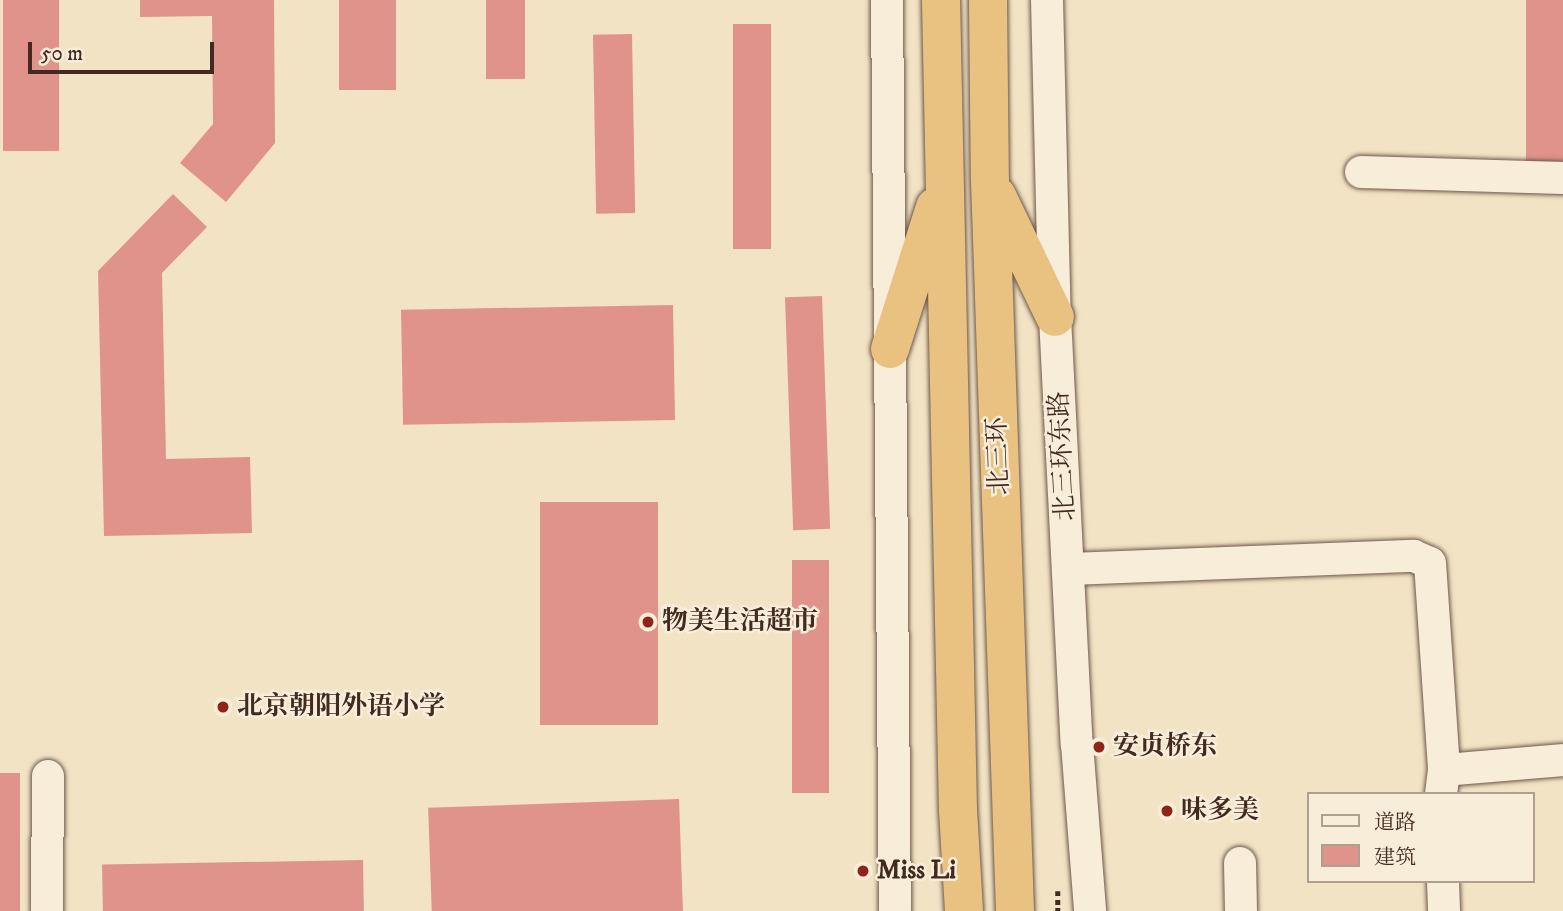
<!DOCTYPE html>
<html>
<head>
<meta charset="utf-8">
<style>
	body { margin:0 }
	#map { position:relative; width:1563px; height:911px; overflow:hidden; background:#f2e3c4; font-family:"IM FELL DW Pica","Noto Serif SC",serif }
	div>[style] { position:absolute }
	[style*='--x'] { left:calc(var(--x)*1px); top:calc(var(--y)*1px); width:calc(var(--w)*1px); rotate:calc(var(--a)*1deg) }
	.building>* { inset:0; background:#e0938b; transform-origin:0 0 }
	.path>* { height:4.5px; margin-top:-2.25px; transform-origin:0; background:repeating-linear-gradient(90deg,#422a21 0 5px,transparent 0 8.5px) }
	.roads { filter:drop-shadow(0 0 2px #6e584a) drop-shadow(0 0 2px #6e584a) }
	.minor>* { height:32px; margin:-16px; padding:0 16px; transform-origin:16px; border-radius:16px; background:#f7edd9 }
	.highway>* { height:38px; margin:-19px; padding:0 19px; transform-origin:19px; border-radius:19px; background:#e9c282 }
	.dots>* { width:19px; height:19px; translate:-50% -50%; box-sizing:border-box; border:4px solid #f7edd9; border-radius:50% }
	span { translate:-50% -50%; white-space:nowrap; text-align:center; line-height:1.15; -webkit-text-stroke:5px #f7edd9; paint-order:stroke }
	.street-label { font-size:26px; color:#422a21 }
	.poi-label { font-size:26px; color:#422a21; font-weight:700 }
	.left { translate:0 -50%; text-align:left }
	.legend { position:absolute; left:1307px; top:792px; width:228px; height:91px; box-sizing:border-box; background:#f7edd9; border:2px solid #af9f8f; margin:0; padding:9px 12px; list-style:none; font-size:21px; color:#422a21 }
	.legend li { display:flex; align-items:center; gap:14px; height:35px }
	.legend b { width:35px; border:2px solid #af9f8f }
	.scale { position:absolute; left:28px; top:42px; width:186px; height:32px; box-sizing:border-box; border:4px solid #422a21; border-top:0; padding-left:9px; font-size:21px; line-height:24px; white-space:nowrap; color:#422a21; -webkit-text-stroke:5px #f7edd9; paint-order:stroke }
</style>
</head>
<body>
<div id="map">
	<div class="building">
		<div style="left:3px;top:0;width:56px;height:151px"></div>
		<div style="clip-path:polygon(140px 0,274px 0,275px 143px,226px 202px,180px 163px,213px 124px,212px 16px,140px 17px)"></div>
		<div style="left:339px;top:0;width:57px;height:90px"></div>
		<div style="left:486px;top:0;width:39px;height:79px"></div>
		<div style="left:1526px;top:0;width:37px;height:161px"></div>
		<div style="left:733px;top:24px;width:38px;height:225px"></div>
		<div style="left:632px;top:34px;width:179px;height:39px;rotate:89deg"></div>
		<div style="clip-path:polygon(173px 194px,207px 227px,162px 273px,166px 459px,250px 457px,252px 533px,104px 536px,98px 271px)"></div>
		<div style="left:822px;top:296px;width:233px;height:37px;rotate:88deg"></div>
		<div style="left:673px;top:305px;width:115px;height:272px;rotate:89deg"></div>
		<div style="left:658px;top:502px;width:223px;height:118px;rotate:90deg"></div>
		<div style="left:792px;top:560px;width:37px;height:233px"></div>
		<div style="left:0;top:773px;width:20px;height:138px"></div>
		<div style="left:679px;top:799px;width:112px;height:251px;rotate:88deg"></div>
		<div style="left:363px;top:860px;width:51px;height:261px;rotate:89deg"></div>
	</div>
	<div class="path">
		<div style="--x:1058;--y:891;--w:20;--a:90"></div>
	</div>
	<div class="roads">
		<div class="minor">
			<div style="--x:887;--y:0;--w:911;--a:89.5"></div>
			<div style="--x:1047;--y:0;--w:317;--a:88.6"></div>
			<div style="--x:1055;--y:317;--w:428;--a:87.1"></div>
			<div style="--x:1077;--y:744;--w:168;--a:85.5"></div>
			<div style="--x:1361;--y:172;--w:202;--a:1.7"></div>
			<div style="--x:1070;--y:569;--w:344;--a:-2.2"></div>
			<div style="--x:1414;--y:556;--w:17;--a:24"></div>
			<div style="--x:1430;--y:563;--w:207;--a:86.1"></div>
			<div style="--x:1444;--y:770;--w:24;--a:97"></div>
			<div style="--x:1444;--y:770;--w:119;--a:-4.8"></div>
			<div style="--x:1240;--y:863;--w:48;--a:88.8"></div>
			<div style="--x:1443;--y:881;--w:30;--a:88"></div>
			<div style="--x:47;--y:911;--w:135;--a:-89.6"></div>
		</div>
		<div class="highway">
			<div style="--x:941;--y:0;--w:810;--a:88.8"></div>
			<div style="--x:958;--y:810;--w:101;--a:86.6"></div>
			<div style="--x:988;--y:0;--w:180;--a:89.4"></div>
			<div style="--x:990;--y:180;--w:731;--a:88.04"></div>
			<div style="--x:997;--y:196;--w:134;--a:64.4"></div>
			<div style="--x:890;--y:349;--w:149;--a:-72.4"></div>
		</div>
	</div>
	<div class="dots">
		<div style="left:648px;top:622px;background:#8f2418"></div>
		<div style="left:223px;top:707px;background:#8f2418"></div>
		<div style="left:1099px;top:747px;background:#8f2418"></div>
		<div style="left:1167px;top:811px;background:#8f2418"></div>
		<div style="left:863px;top:871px;background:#8f2418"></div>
	</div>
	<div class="street-label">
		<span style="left:999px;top:456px;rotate:-92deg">北三环</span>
		<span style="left:1063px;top:456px;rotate:-93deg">北三环东路</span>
	</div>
	<div class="poi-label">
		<span class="left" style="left:662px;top:622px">物美生活超市</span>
		<span class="left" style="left:237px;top:707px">北京朝阳外语小学</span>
		<span class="left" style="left:1113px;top:747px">安贞桥东</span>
		<span class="left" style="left:1181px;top:811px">味多美</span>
		<span class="left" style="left:877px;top:871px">Miss Li</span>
	</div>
	<ul class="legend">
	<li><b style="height:9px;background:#f7edd9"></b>道路</li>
	<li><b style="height:19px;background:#e0938b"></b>建筑</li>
	</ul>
	<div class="scale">50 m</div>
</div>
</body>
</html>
